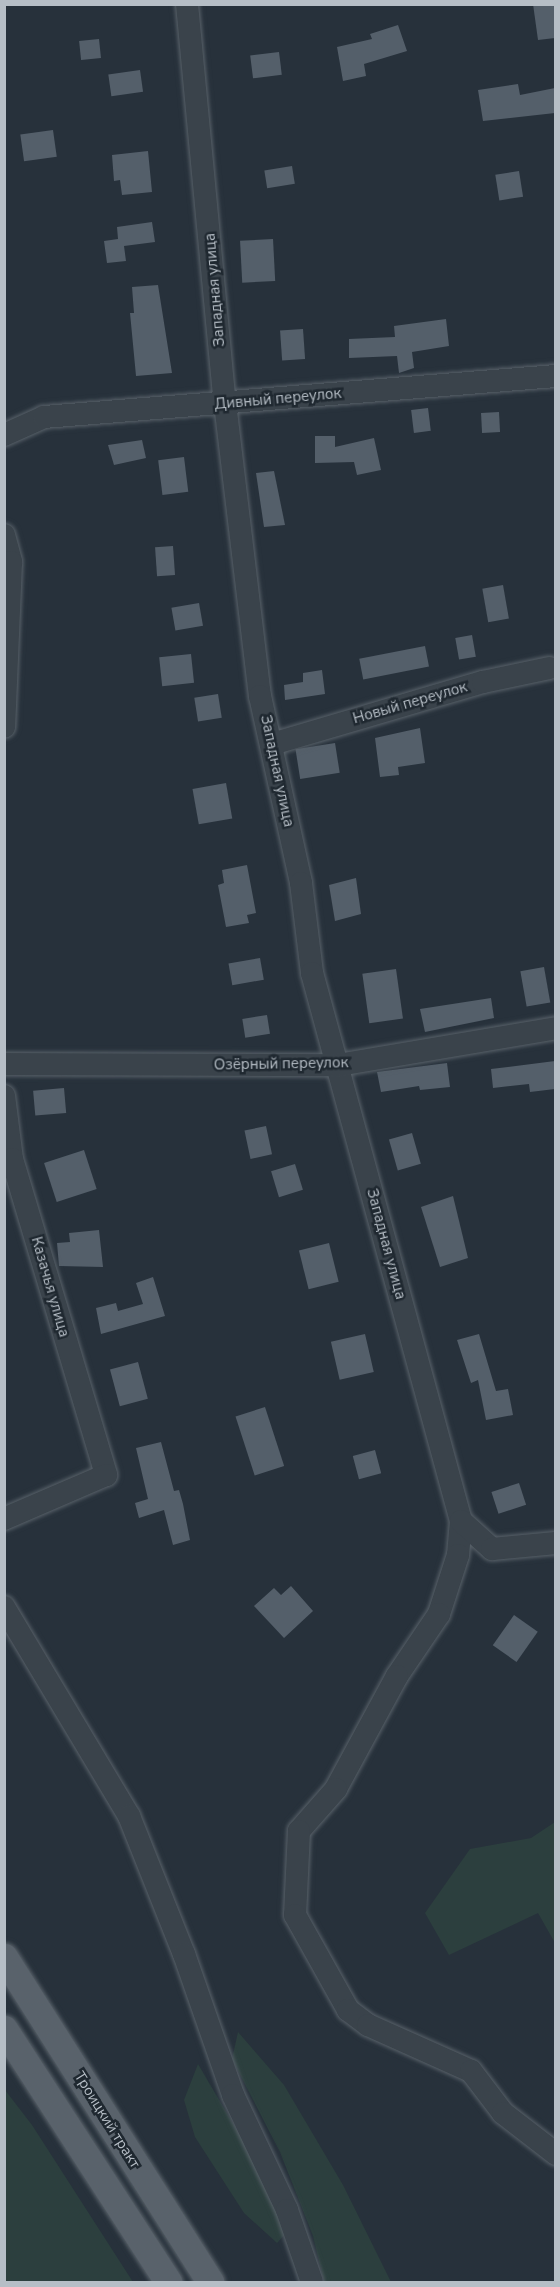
<!DOCTYPE html>
<html>
<head>
<meta charset="utf-8">
<style>
	body { margin:0 }
	#map { position:relative; width:560px; height:2287px; overflow:hidden; background:#27313b; font-family:"Nunito Sans",sans-serif }
	div>[style] { position:absolute }
	[style*='--x'] { left:calc(var(--x)*1px); top:calc(var(--y)*1px); width:calc(var(--w)*1px); rotate:calc(var(--a)*1deg) }
	.green>* { inset:0; background:#2c3f3e }
	.building>* { inset:0; background:#545f6a; transform-origin:0 0 }
	.roads { filter:drop-shadow(0 0 2px #586169) drop-shadow(0 0 2px #586169) }
	.minor>* { height:22px; margin:-11px; padding:0 11px; transform-origin:11px; border-radius:11px; background:#3a434b }
	.major>* { height:27px; margin:-13.5px; padding:0 13.5px; transform-origin:13.5px; border-radius:13.5px; background:#59626b }
	span { translate:-50% -50%; white-space:nowrap; text-align:center; line-height:1.15; -webkit-text-stroke:5px #1f2830; paint-order:stroke }
	.street-label { font-size:15px; color:#b6bec6 }
	.frame { position:absolute; inset:0; border:6px solid #b6bec6; pointer-events:none }
</style>
</head>
<body>
<div id="map">
	<div class="green">
		<div style="clip-path:polygon(555px 1822px,555px 1943px,538px 1913px,449px 1955px,425px 1913px,470px 1849px,531px 1838px)"></div>
		<div style="clip-path:polygon(238px 2032px,284px 2085px,343px 2185px,391px 2282px,324px 2282px,313px 2236px,280px 2152px,232px 2059px)"></div>
		<div style="clip-path:polygon(198px 2064px,261px 2171px,289px 2230px,277px 2243px,244px 2213px,195px 2137px,184px 2100px)"></div>
		<div style="clip-path:polygon(5px 2090px,32px 2125px,133px 2282px,5px 2282px)"></div>
	</div>
	<div class="building">
		<div style="clip-path:polygon(533px 4px,555px 4px,555px 38px,538px 40px)"></div>
		<div style="clip-path:polygon(398px 25px,407px 51px,364px 64px,366px 76px,343px 81px,337px 47px,372px 39px,370px 34px)"></div>
		<div style="left:99px;top:39px;width:19px;height:20px;rotate:84deg"></div>
		<div style="left:279px;top:52px;width:23px;height:29px;rotate:83deg"></div>
		<div style="left:140px;top:70px;width:22px;height:32px;rotate:82deg"></div>
		<div style="clip-path:polygon(518px 84px,520px 95px,555px 88px,555px 113px,483px 121px,478px 90px)"></div>
		<div style="left:53px;top:130px;width:27px;height:33px;rotate:82deg"></div>
		<div style="clip-path:polygon(148px 151px,152px 192px,122px 195px,120px 180px,114px 181px,112px 155px)"></div>
		<div style="left:292px;top:166px;width:18px;height:28px;rotate:81deg"></div>
		<div style="left:519px;top:171px;width:26px;height:24px;rotate:81deg"></div>
		<div style="clip-path:polygon(152px 222px,155px 242px,124px 246px,126px 261px,107px 263px,104px 241px,118px 239px,117px 227px)"></div>
		<div style="left:273px;top:239px;width:42px;height:33px;rotate:87deg"></div>
		<div style="clip-path:polygon(158px 285px,172px 373px,136px 376px,130px 313px,134px 313px,132px 287px)"></div>
		<div style="clip-path:polygon(446px 319px,449px 346px,412px 352px,414px 368px,399px 373px,397px 356px,349px 358px,349px 339px,395px 337px,394px 326px)"></div>
		<div style="left:303px;top:329px;width:30px;height:23px;rotate:86deg"></div>
		<div style="left:428px;top:408px;width:23px;height:17px;rotate:83deg"></div>
		<div style="left:499px;top:412px;width:20px;height:18px;rotate:87deg"></div>
		<div style="clip-path:polygon(315px 436px,335px 436px,335px 447px,374px 438px,381px 470px,357px 475px,354px 462px,315px 463px)"></div>
		<div style="clip-path:polygon(142px 440px,146px 458px,114px 465px,108px 445px)"></div>
		<div style="left:184px;top:457px;width:35px;height:26px;rotate:83deg"></div>
		<div style="clip-path:polygon(274px 471px,285px 525px,264px 527px,256px 473px)"></div>
		<div style="left:173px;top:546px;width:29px;height:18px;rotate:86deg"></div>
		<div style="left:503px;top:585px;width:34px;height:21px;rotate:80deg"></div>
		<div style="left:199px;top:603px;width:23px;height:28px;rotate:80deg"></div>
		<div style="left:472px;top:635px;width:22px;height:17px;rotate:80deg"></div>
		<div style="left:425px;top:646px;width:21px;height:67px;rotate:79deg"></div>
		<div style="left:191px;top:654px;width:29px;height:32px;rotate:84deg"></div>
		<div style="clip-path:polygon(322px 670px,325px 694px,285px 700px,284px 685px,303px 682px,303px 673px)"></div>
		<div style="left:218px;top:694px;width:24px;height:24px;rotate:81deg"></div>
		<div style="clip-path:polygon(420px 728px,425px 763px,398px 767px,399px 775px,380px 777px,375px 738px)"></div>
		<div style="left:335px;top:743px;width:30px;height:40px;rotate:81deg"></div>
		<div style="left:226px;top:783px;width:36px;height:34px;rotate:80deg"></div>
		<div style="clip-path:polygon(247px 865px,256px 913px,247px 915px,249px 923px,226px 927px,218px 885px,224px 883px,222px 870px)"></div>
		<div style="clip-path:polygon(356px 878px,361px 914px,335px 921px,329px 885px)"></div>
		<div style="left:260px;top:958px;width:22px;height:32px;rotate:80deg"></div>
		<div style="left:544px;top:967px;width:36px;height:24px;rotate:80deg"></div>
		<div style="left:396px;top:969px;width:50px;height:34px;rotate:82deg"></div>
		<div style="clip-path:polygon(491px 998px,494px 1018px,425px 1032px,420px 1009px)"></div>
		<div style="left:267px;top:1015px;width:19px;height:25px;rotate:81deg"></div>
		<div style="clip-path:polygon(555px 1061px,555px 1089px,530px 1092px,529px 1084px,493px 1088px,491px 1069px)"></div>
		<div style="clip-path:polygon(447px 1063px,450px 1087px,420px 1090px,419px 1086px,381px 1092px,377px 1072px)"></div>
		<div style="left:64px;top:1088px;width:25px;height:31px;rotate:85deg"></div>
		<div style="left:266px;top:1126px;width:29px;height:22px;rotate:78deg"></div>
		<div style="left:412px;top:1133px;width:32px;height:24px;rotate:74deg"></div>
		<div style="left:84px;top:1150px;width:41px;height:42px;rotate:72deg"></div>
		<div style="left:295px;top:1164px;width:27px;height:25px;rotate:73deg"></div>
		<div style="clip-path:polygon(453px 1196px,468px 1258px,440px 1267px,421px 1207px)"></div>
		<div style="clip-path:polygon(99px 1230px,103px 1267px,59px 1266px,57px 1243px,70px 1242px,69px 1233px)"></div>
		<div style="left:329px;top:1243px;width:40px;height:31px;rotate:76deg"></div>
		<div style="clip-path:polygon(153px 1277px,165px 1316px,101px 1334px,96px 1308px,116px 1303px,118px 1311px,143px 1304px,136px 1283px)"></div>
		<div style="left:365px;top:1334px;width:39px;height:35px;rotate:77deg"></div>
		<div style="clip-path:polygon(479px 1334px,496px 1391px,508px 1389px,513px 1415px,486px 1420px,478px 1380px,471px 1383px,457px 1340px)"></div>
		<div style="left:138px;top:1362px;width:38px;height:29px;rotate:75deg"></div>
		<div style="left:265px;top:1407px;width:62px;height:31px;rotate:72deg"></div>
		<div style="clip-path:polygon(161px 1442px,174px 1491px,179px 1490px,183px 1504px,190px 1540px,173px 1545px,164px 1510px,139px 1518px,135px 1503px,148px 1499px,136px 1448px)"></div>
		<div style="left:375px;top:1450px;width:24px;height:23px;rotate:75deg"></div>
		<div style="left:519px;top:1483px;width:23px;height:29px;rotate:72deg"></div>
		<div style="clip-path:polygon(291px 1586px,313px 1611px,284px 1638px,254px 1606px,274px 1588px,281px 1595px)"></div>
		<div style="left:514px;top:1615px;width:29px;height:37px;rotate:35deg"></div>
	</div>
	<div class="roads">
		<div class="minor">
			<div style="--x:187;--y:4;--w:401;--a:84.6"></div>
			<div style="--x:225;--y:403;--w:295;--a:83.2"></div>
			<div style="--x:260;--y:696;--w:191;--a:77.6"></div>
			<div style="--x:301;--y:883;--w:91;--a:83"></div>
			<div style="--x:312;--y:973;--w:568;--a:74.79"></div>
			<div style="--x:461;--y:1521;--w:34;--a:95"></div>
			<div style="--x:458;--y:1555;--w:62;--a:107.9"></div>
			<div style="--x:439;--y:1614;--w:75;--a:124.1"></div>
			<div style="--x:397;--y:1676;--w:128;--a:118.4"></div>
			<div style="--x:336;--y:1789;--w:56;--a:131.4"></div>
			<div style="--x:299;--y:1831;--w:84;--a:92.7"></div>
			<div style="--x:295;--y:1915;--w:109;--a:60.8"></div>
			<div style="--x:348;--y:2010;--w:25;--a:37"></div>
			<div style="--x:368;--y:2025;--w:113;--a:24.1"></div>
			<div style="--x:471;--y:2071;--w:53;--a:52.7"></div>
			<div style="--x:503;--y:2113;--w:67;--a:37.7"></div>
			<div style="--x:4;--y:435;--w:44;--a:-24.2"></div>
			<div style="--x:44;--y:417;--w:514;--a:-4.58"></div>
			<div style="--x:4;--y:535;--w:28;--a:75"></div>
			<div style="--x:11;--y:562;--w:165;--a:92.4"></div>
			<div style="--x:272;--y:744;--w:220;--a:-16.4"></div>
			<div style="--x:483;--y:682;--w:68;--a:-11.8"></div>
			<div style="--x:4;--y:1064;--w:334;--a:0.2"></div>
			<div style="--x:338;--y:1065;--w:221;--a:-9.6"></div>
			<div style="--x:4;--y:1096;--w:64;--a:82.8"></div>
			<div style="--x:12;--y:1159;--w:330;--a:73.4"></div>
			<div style="--x:106;--y:1475;--w:111;--a:156.7"></div>
			<div style="--x:461;--y:1521;--w:42;--a:42.1"></div>
			<div style="--x:492;--y:1549;--w:64;--a:-5.4"></div>
			<div style="--x:4;--y:1607;--w:244;--a:59.1"></div>
			<div style="--x:129;--y:1816;--w:149;--a:68.3"></div>
			<div style="--x:184;--y:1954;--w:149;--a:70.8"></div>
			<div style="--x:233;--y:2095;--w:127;--a:64.8"></div>
			<div style="--x:287;--y:2210;--w:76;--a:70.9"></div>
		</div>
		<div class="major">
			<div style="--x:4;--y:1957;--w:385;--a:57.6"></div>
			<div style="--x:4;--y:2029;--w:302;--a:57"></div>
		</div>
	</div>
	<div class="street-label">
		<span style="left:215px;top:290px;rotate:-95deg">Западная улица</span>
		<span style="left:278px;top:399px;rotate:-5deg">Дивный переулок</span>
		<span style="left:410px;top:703px;rotate:-16deg">Новый переулок</span>
		<span style="left:277px;top:771px;rotate:78deg">Западная улица</span>
		<span style="left:281px;top:1064px;rotate:-1deg">Озёрный переулок</span>
		<span style="left:386px;top:1244px;rotate:75deg">Западная улица</span>
		<span style="left:50px;top:1287px;rotate:74deg">Казачья улица</span>
		<span style="left:107px;top:2120px;rotate:58deg">Троицкий тракт</span>
	</div>
	<div class="frame"></div>
</div>
</body>
</html>
